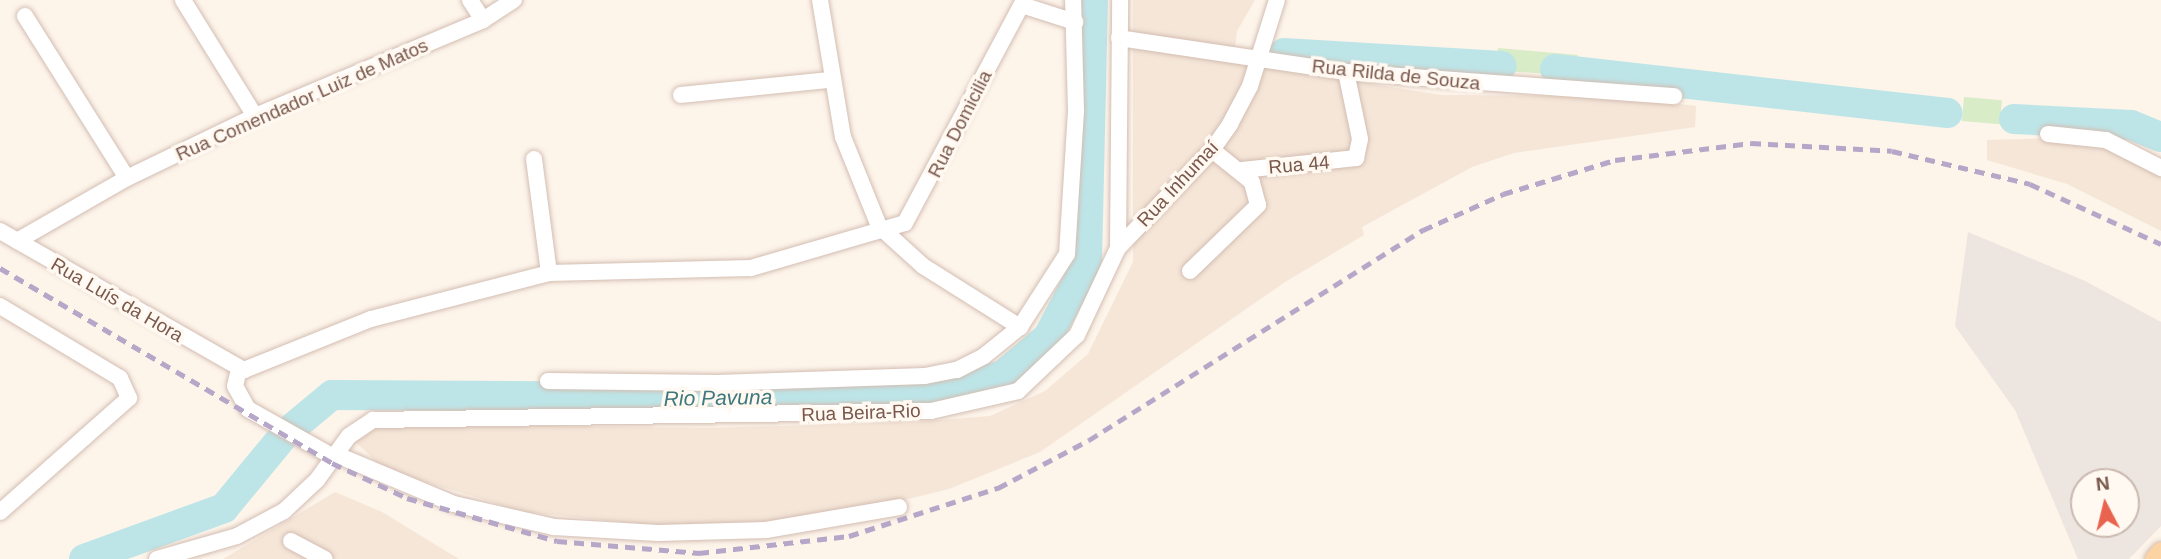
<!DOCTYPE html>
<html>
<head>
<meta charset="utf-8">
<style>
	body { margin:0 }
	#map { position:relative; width:2161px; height:559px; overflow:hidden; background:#fdf4ea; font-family:Arial,sans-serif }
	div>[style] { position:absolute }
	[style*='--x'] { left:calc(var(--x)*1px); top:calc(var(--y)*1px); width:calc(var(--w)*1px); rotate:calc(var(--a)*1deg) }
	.residential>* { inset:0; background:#f5e6d8 }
	.industrial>* { inset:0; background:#ede5e0 }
	.green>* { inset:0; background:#d9ecc8; transform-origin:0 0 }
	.river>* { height:30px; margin:-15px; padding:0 15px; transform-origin:15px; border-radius:15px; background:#bde5e8 }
	.roads { filter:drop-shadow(0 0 2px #d3bdb2) drop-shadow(0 0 2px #d3bdb2) }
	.minor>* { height:16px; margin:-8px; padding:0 8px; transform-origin:8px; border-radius:8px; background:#fff }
	.major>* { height:21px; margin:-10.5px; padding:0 10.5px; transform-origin:10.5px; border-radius:10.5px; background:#fcd3a3 }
	.rail>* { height:5px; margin-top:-2.5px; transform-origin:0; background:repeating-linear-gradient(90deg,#b6a7c9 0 10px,transparent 0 17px) }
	span { translate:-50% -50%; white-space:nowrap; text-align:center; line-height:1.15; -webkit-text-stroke:7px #fff9f2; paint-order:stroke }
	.street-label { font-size:19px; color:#7a584c }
	.water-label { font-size:21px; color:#3e797e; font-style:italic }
	.north { position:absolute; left:2070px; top:468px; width:70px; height:70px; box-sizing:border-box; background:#fff9f2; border:2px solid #cab9b0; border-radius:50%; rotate:353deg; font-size:19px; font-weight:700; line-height:28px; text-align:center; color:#7a584c }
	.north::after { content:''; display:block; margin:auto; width:24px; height:32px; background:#e9644e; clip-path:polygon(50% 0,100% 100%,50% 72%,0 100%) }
</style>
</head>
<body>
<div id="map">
	<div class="residential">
		<div style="clip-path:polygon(1133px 0,1255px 0,1237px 31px,1233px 62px,1441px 95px,1608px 96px,1696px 106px,1695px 127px,1514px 153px,1472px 167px,1362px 227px,1364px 235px,1285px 282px,1040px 452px,949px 489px,818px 521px,661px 526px,525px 512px,383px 469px,356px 442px,371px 427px,395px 424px,707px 428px,913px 422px,990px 416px,1045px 391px,1088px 354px,1133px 262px)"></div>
		<div style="clip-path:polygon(2065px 138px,2132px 157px,2161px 172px,2161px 231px,2067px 184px,1987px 160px,1987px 140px)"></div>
		<div style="clip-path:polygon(335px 492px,382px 512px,459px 559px,223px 559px)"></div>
	</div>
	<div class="industrial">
		<div style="clip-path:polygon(evenodd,1968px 232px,2085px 281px,2161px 322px,2161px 526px,2129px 559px,2078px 559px,2015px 410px,1955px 326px,1968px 232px,2084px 482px,2126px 482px,2126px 524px,2084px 524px,2084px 482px)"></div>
	</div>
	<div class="green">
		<div style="clip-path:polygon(1498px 48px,1578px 55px,1577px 66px,1553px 65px,1552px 74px,1504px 71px,1504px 62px,1497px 60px)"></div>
		<div style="left:1964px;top:97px;width:38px;height:24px;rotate:5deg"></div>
	</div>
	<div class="river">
		<div style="--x:1284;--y:53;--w:218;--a:3.4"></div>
		<div style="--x:1555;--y:69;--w:395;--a:6.4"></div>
		<div style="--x:2014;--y:119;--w:117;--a:2.9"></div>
		<div style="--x:2131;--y:125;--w:32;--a:22"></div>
		<div style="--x:84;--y:559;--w:149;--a:-20"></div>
		<div style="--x:224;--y:508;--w:96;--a:-50.5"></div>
		<div style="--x:285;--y:434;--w:61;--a:-39.7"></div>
		<div style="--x:332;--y:395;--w:439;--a:0.3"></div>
		<div style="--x:771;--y:397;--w:174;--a:-2.3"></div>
		<div style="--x:945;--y:390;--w:60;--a:-14.5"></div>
		<div style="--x:1003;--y:375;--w:59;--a:-40.2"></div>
		<div style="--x:1048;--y:337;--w:84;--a:-62.2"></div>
		<div style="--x:1087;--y:263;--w:263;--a:-88.7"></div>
	</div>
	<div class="roads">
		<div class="minor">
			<div style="--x:183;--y:0;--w:137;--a:58.2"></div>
			<div style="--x:470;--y:0;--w:24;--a:57"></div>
			<div style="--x:820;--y:0;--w:139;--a:80.5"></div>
			<div style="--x:843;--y:137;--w:96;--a:68"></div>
			<div style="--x:879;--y:226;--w:59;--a:42.3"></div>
			<div style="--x:923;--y:266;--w:115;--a:32.2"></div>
			<div style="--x:1022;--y:5;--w:56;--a:17.8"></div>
			<div style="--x:25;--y:16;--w:191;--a:57.8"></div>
			<div style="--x:1119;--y:38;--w:230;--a:8.5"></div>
			<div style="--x:1346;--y:72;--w:329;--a:4.2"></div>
			<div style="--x:681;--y:95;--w:149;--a:-5.8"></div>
			<div style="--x:2048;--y:134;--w:58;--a:5.9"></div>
			<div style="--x:2106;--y:140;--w:62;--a:27"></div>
			<div style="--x:534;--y:159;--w:115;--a:82.5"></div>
			<div style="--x:1242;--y:170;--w:115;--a:-6"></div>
			<div style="--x:1356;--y:158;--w:19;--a:-78"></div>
			<div style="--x:1360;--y:139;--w:68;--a:-101.8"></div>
			<div style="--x:0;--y:231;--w:281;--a:29.7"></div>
			<div style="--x:244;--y:370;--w:137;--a:-21.9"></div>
			<div style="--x:371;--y:319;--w:184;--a:-14.5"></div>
			<div style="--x:549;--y:273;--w:202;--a:-1.4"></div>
			<div style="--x:751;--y:268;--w:160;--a:-16.3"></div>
			<div style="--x:905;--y:223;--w:253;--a:-61.9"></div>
			<div style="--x:17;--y:241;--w:127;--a:-29.8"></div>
			<div style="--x:127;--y:178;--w:142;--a:-25.8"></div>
			<div style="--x:255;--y:116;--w:247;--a:-22.8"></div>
			<div style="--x:483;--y:20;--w:37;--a:-33"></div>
			<div style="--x:1118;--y:248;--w:136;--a:-46.2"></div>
			<div style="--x:1212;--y:150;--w:32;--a:-55"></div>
			<div style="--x:1230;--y:124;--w:43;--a:-62.2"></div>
			<div style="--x:1250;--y:86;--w:90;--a:-72.6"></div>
			<div style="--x:1190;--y:271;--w:95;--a:-44.1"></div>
			<div style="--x:1258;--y:205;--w:24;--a:-105"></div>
			<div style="--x:1252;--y:182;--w:51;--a:-141.3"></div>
			<div style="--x:0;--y:306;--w:140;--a:31"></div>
			<div style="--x:120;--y:378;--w:22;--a:66"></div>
			<div style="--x:129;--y:398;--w:172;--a:138.5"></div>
			<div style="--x:239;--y:369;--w:17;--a:103"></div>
			<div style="--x:235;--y:386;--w:26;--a:61"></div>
			<div style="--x:248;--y:409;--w:100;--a:29.4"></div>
			<div style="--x:548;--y:381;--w:168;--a:0.7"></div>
			<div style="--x:716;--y:383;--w:209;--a:-1.9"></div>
			<div style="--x:925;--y:376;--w:33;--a:-11"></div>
			<div style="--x:957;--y:370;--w:30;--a:-27"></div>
			<div style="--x:984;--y:356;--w:46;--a:-38.9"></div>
			<div style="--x:1020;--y:327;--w:87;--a:-57.2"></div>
			<div style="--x:1067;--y:254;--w:143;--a:-86.4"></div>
			<div style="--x:1076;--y:111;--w:111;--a:-91.5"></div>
			<div style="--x:337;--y:455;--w:127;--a:22.7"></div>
			<div style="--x:454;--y:504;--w:103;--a:13"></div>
			<div style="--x:554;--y:527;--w:104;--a:3.3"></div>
			<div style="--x:658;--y:533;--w:108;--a:-1.6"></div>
			<div style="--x:766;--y:530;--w:135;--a:-9.8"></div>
			<div style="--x:291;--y:541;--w:38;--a:28"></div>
			<div style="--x:157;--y:559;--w:83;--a:-16"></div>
			<div style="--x:237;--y:536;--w:53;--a:-28"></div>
			<div style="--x:284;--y:511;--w:45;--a:-43.2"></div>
			<div style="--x:317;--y:480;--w:54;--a:-54"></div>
			<div style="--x:349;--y:436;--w:29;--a:-34"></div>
			<div style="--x:373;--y:420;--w:558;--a:-0.92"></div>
			<div style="--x:931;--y:411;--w:89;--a:-12.9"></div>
			<div style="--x:1018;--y:391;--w:81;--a:-43.5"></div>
			<div style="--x:1077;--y:335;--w:96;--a:-64.8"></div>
			<div style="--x:1118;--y:248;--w:248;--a:-89.5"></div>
		</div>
		<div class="major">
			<div style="--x:2155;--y:559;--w:9;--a:-49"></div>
		</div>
	</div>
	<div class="rail">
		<div style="--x:0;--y:268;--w:385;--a:30.4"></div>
		<div style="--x:332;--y:463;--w:83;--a:25"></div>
		<div style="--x:407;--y:498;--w:156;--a:16"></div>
		<div style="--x:557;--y:541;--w:143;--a:4.8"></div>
		<div style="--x:699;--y:553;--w:151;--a:-6.5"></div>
		<div style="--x:849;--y:536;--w:157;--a:-17.9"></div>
		<div style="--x:998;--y:488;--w:103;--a:-27.8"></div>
		<div style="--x:1089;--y:440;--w:395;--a:-32.2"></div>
		<div style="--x:1423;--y:230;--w:88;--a:-24.2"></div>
		<div style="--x:1503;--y:194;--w:117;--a:-16.9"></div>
		<div style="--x:1615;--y:160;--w:137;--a:-7.1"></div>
		<div style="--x:1751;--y:143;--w:141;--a:3.2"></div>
		<div style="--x:1892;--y:151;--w:142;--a:13.4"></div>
		<div style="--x:2030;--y:184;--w:144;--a:24.6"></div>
	</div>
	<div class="street-label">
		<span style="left:1396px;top:75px;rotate:6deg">Rua Rilda de Souza</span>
		<span style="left:302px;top:100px;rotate:-24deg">Rua Comendador Luiz de Matos</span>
		<span style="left:960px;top:124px;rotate:-63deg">Rua Domicilia</span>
		<span style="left:1299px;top:165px;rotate:-5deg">Rua 44</span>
		<span style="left:1178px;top:184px;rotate:-47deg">Rua Inhumaí</span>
		<span style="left:117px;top:300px;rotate:30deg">Rua Luís da Hora</span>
		<span style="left:861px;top:413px;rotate:-2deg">Rua Beira-Rio</span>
	</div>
	<div class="water-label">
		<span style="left:718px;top:398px;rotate:-1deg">Rio Pavuna</span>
	</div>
	<div class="north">N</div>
</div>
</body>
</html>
